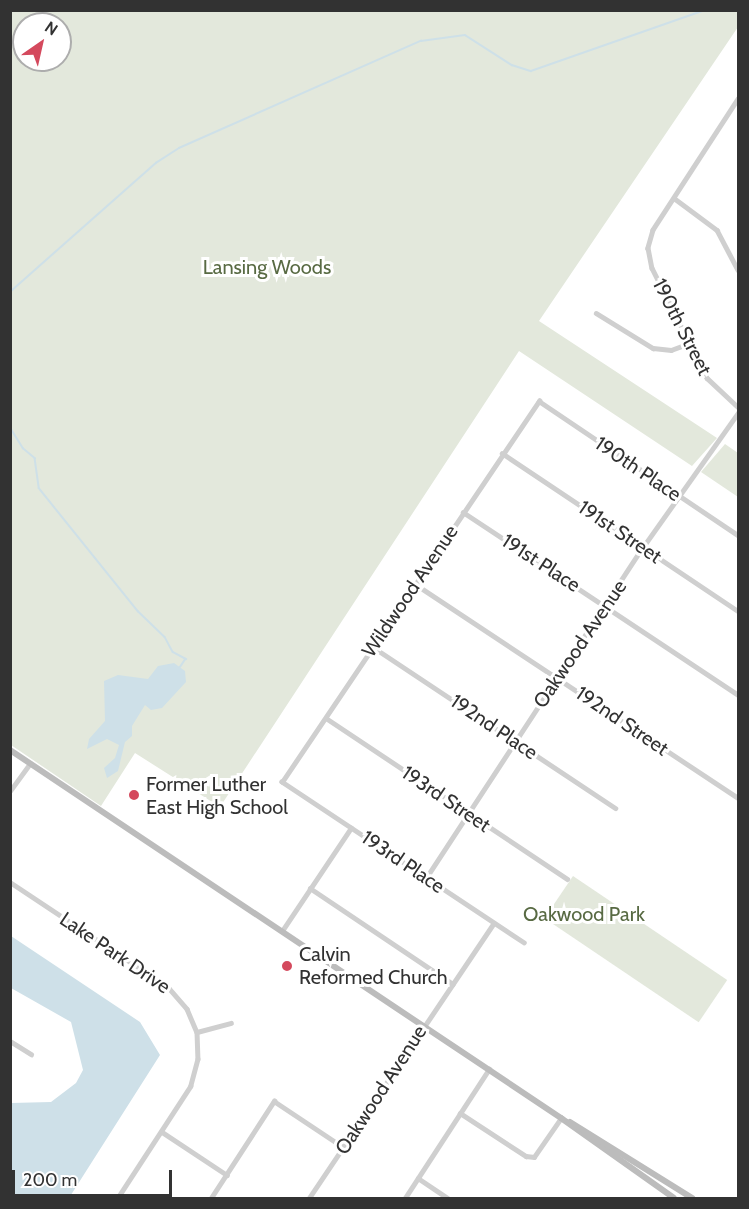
<!DOCTYPE html>
<html>
<head>
<meta charset="utf-8">
<style>
	body { margin:0 }
	#map { position:relative; width:749px; height:1209px; overflow:hidden; background:#fff; font-family:Cabin,sans-serif }
	div>[style] { position:absolute }
	[style*='--x'] { left:calc(var(--x)*1px); top:calc(var(--y)*1px); width:calc(var(--w)*1px); rotate:calc(var(--a)*1deg) }
	.green>* { inset:0; background:#e3e8dc; transform-origin:0 0 }
	.water>* { inset:0; background:#cee0e8 }
	.stream>* { height:1.5px; margin:-0.75px; padding:0 0.75px; transform-origin:0.75px; border-radius:0.75px; background:#cee0e8 }
	.minor>* { height:4.5px; margin:-2.25px; padding:0 2.25px; transform-origin:2.25px; border-radius:2.25px; background:#cfcfcf }
	.secondary>* { height:6px; margin:-3px; padding:0 3px; transform-origin:3px; border-radius:3px; background:#bcbcbc }
	.dots>* { width:16px; height:16px; translate:-50% -50%; box-sizing:border-box; border:3px solid #fff; border-radius:50% }
	span { translate:-50% -50%; white-space:nowrap; text-align:center; line-height:1.15; -webkit-text-stroke:6px #fff; paint-order:stroke }
	.park-label { font-size:20px; color:#586a43 }
	.street-label { font-size:20px; color:#323232 }
	.poi-label { font-size:20px; color:#323232 }
	.left { translate:0 -50%; text-align:left }
	.frame { position:absolute; inset:0; border:12px solid #323232; pointer-events:none }
	.north { position:absolute; left:12px; top:12px; width:60px; height:60px; box-sizing:border-box; background:#fff; border:2px solid #adadad; border-radius:50%; rotate:34deg; font-size:16px; font-weight:700; line-height:24px; text-align:center; color:#323232 }
	.north::after { content:''; display:block; margin:auto; width:21px; height:27px; background:#d4495d; clip-path:polygon(50% 0,100% 100%,50% 72%,0 100%) }
	.scale { position:absolute; left:12px; top:1170px; width:160px; height:27px; box-sizing:border-box; border:3px solid #323232; border-top:0; padding-left:8px; font-size:18px; line-height:21px; white-space:nowrap; color:#323232; -webkit-text-stroke:4px #fff; paint-order:stroke }
</style>
</head>
<body>
<div id="map">
	<div class="green">
		<div style="clip-path:polygon(evenodd,10px 11px,738px 11px,738px 27px,539px 321px,717px 438px,692px 466px,519px 351px,220px 807px,135px 753px,101px 806px,11px 745px,10px 11px,24px 24px,60px 24px,60px 60px,24px 60px,24px 24px)"></div>
		<div style="clip-path:polygon(725px 444px,738px 453px,738px 497px,701px 472px)"></div>
		<div style="left:573px;top:876px;width:186px;height:51px;rotate:34deg"></div>
	</div>
	<div class="water">
		<div style="clip-path:polygon(174px 663px,185px 671px,186px 682px,162px 708px,151px 710px,145px 705px,132px 726px,132px 736px,125px 742px,118px 771px,107px 778px,104px 768px,115px 758px,119px 745px,107px 739px,87px 749px,89px 739px,105px 721px,104px 681px,118px 675px,148px 679px,158px 666px)"></div>
		<div style="clip-path:polygon(11px 936px,140px 1022px,160px 1055px,69px 1198px,11px 1198px,11px 1103px,51px 1102px,76px 1083px,83px 1070px,71px 1022px,11px 988px)"></div>
	</div>
	<div class="stream">
		<div style="--x:10;--y:292;--w:195;--a:-41.5"></div>
		<div style="--x:156;--y:163;--w:27;--a:-33"></div>
		<div style="--x:179;--y:148;--w:265;--a:-23.9"></div>
		<div style="--x:421;--y:41;--w:44;--a:-7.8"></div>
		<div style="--x:465;--y:35;--w:56;--a:32.6"></div>
		<div style="--x:512;--y:65;--w:20;--a:18"></div>
		<div style="--x:531;--y:71;--w:184;--a:-19.3"></div>
		<div style="--x:10;--y:427;--w:25;--a:58"></div>
		<div style="--x:23;--y:448;--w:16;--a:40"></div>
		<div style="--x:35;--y:458;--w:30;--a:82"></div>
		<div style="--x:39;--y:488;--w:158;--a:51.2"></div>
		<div style="--x:138;--y:611;--w:37;--a:44"></div>
		<div style="--x:165;--y:637;--w:17;--a:62"></div>
		<div style="--x:173;--y:652;--w:15;--a:28"></div>
		<div style="--x:186;--y:659;--w:11;--a:124"></div>
	</div>
	<div class="minor">
		<div style="--x:738;--y:99;--w:156;--a:123"></div>
		<div style="--x:653;--y:230;--w:19;--a:106"></div>
		<div style="--x:648;--y:248;--w:20;--a:79"></div>
		<div style="--x:652;--y:268;--w:123;--a:63.4"></div>
		<div style="--x:707;--y:378;--w:42;--a:43.1"></div>
		<div style="--x:674;--y:198;--w:54;--a:36.7"></div>
		<div style="--x:717;--y:230;--w:45;--a:62.3"></div>
		<div style="--x:596;--y:313;--w:67;--a:31.6"></div>
		<div style="--x:653;--y:348;--w:18;--a:6"></div>
		<div style="--x:671;--y:350;--w:20;--a:-20"></div>
		<div style="--x:502;--y:453;--w:284;--a:33.8"></div>
		<div style="--x:463;--y:512;--w:330;--a:33.6"></div>
		<div style="--x:415;--y:584;--w:387;--a:33.5"></div>
		<div style="--x:373;--y:647;--w:291;--a:33.6"></div>
		<div style="--x:326;--y:718;--w:290;--a:33.7"></div>
		<div style="--x:10;--y:791;--w:34;--a:-54"></div>
		<div style="--x:426;--y:878;--w:396;--a:-56.8"></div>
		<div style="--x:643;--y:547;--w:164;--a:-54.7"></div>
		<div style="--x:10;--y:882;--w:190;--a:33.6"></div>
		<div style="--x:168;--y:987;--w:29;--a:49"></div>
		<div style="--x:187;--y:1009;--w:25;--a:67"></div>
		<div style="--x:197;--y:1032;--w:27;--a:88"></div>
		<div style="--x:198;--y:1059;--w:28;--a:105"></div>
		<div style="--x:191;--y:1086;--w:134;--a:123.1"></div>
		<div style="--x:310;--y:888;--w:172;--a:33.9"></div>
		<div style="--x:282;--y:931;--w:124;--a:-56.2"></div>
		<div style="--x:524;--y:943;--w:291;--a:-146.4"></div>
		<div style="--x:282;--y:782;--w:460;--a:-56"></div>
		<div style="--x:539;--y:401;--w:240;--a:34"></div>
		<div style="--x:197;--y:1032;--w:35;--a:-15"></div>
		<div style="--x:10;--y:1041;--w:25;--a:32"></div>
		<div style="--x:460;--y:1113;--w:79;--a:33.1"></div>
		<div style="--x:526;--y:1156;--w:8;--a:7"></div>
		<div style="--x:534;--y:1157;--w:47;--a:-55.3"></div>
		<div style="--x:162;--y:1132;--w:78;--a:33.5"></div>
		<div style="--x:418;--y:1178;--w:36;--a:34"></div>
		<div style="--x:211;--y:1198;--w:116;--a:-57"></div>
		<div style="--x:274;--y:1101;--w:83;--a:33.7"></div>
		<div style="--x:309;--y:1198;--w:331;--a:-56.1"></div>
		<div style="--x:405;--y:1198;--w:154;--a:-56.9"></div>
	</div>
	<div class="secondary">
		<div style="--x:10;--y:750;--w:663;--a:33.74"></div>
		<div style="--x:561;--y:1118;--w:138;--a:35.3"></div>
		<div style="--x:570;--y:1122;--w:144;--a:31.9"></div>
	</div>
	<div class="dots">
		<div style="left:134px;top:795px;background:#d4495d"></div>
		<div style="left:287px;top:966px;background:#d4495d"></div>
	</div>
	<div class="park-label">
		<span style="left:267px;top:267px">Lansing Woods</span>
		<span style="left:584px;top:914px">Oakwood Park</span>
	</div>
	<div class="street-label">
		<span style="left:682px;top:327px;rotate:63deg">190th Street</span>
		<span style="left:638px;top:469px;rotate:34deg">190th Place</span>
		<span style="left:620px;top:532px;rotate:34deg">191st Street</span>
		<span style="left:541px;top:563px;rotate:33deg">191st Place</span>
		<span style="left:410px;top:591px;rotate:-56deg">Wildwood Avenue</span>
		<span style="left:580px;top:644px;rotate:-56deg">Oakwood Avenue</span>
		<span style="left:622px;top:721px;rotate:34deg">192nd Street</span>
		<span style="left:494px;top:727px;rotate:34deg">192nd Place</span>
		<span style="left:446px;top:799px;rotate:34deg">193rd Street</span>
		<span style="left:403px;top:862px;rotate:34deg">193rd Place</span>
		<span style="left:115px;top:953px;rotate:34deg">Lake Park Drive</span>
		<span style="left:381px;top:1090px;rotate:-57deg">Oakwood Avenue</span>
	</div>
	<div class="poi-label">
		<span class="left" style="left:146px;top:796px">Former Luther<br>East High School</span>
		<span class="left" style="left:299px;top:966px">Calvin<br>Reformed Church</span>
	</div>
	<div class="frame"></div>
	<div class="north">N</div>
	<div class="scale">200 m</div>
</div>
</body>
</html>
